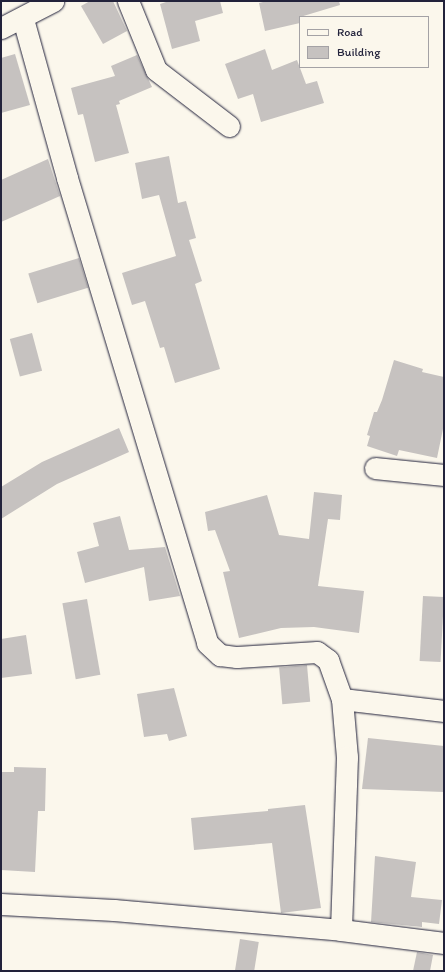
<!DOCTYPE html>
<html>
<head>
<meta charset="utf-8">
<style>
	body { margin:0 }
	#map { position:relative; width:445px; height:972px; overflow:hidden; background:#fbf7ec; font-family:Itim,sans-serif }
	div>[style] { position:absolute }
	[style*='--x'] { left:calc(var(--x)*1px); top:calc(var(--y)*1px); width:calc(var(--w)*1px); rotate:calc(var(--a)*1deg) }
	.building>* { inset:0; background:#c6c2c0; transform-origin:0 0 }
	.roads { filter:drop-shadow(0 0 1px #22223b) drop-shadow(0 0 1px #22223b) }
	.street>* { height:21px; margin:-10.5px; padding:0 10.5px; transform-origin:10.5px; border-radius:10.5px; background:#fbf7ec }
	span { translate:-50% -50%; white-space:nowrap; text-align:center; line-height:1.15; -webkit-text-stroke:3px #fbf7ec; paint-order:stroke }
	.frame { position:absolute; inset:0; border:2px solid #22223b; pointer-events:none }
	.legend { position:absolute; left:299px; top:16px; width:130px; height:52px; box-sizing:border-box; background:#fbf7ec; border:1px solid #a4a2a5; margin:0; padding:5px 7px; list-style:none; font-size:12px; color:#22223b }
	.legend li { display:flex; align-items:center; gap:8px; height:20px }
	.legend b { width:20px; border:1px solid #a4a2a5 }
</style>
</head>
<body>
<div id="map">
	<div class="building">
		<div style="clip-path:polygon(90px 1px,113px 1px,127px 31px,103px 44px,81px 6px)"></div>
		<div style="clip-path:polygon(169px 1px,220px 1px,223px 13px,195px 21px,200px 41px,172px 49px,160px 4px)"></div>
		<div style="clip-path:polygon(267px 1px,339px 1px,340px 5px,300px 17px,300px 23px,265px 31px,259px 3px)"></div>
		<div style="clip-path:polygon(265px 49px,272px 70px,297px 60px,306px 84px,317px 81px,324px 103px,261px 122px,253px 94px,238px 99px,225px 64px)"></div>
		<div style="clip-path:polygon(15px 54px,30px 105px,1px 113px,1px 58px)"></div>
		<div style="clip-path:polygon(137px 55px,152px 87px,119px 101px,120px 104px,116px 105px,129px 153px,95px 162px,83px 114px,78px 115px,71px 88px,115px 76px,111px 66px)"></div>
		<div style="clip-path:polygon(169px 156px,178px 203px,186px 201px,196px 238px,189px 240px,202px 281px,195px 284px,220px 369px,175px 383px,164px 347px,160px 348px,145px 301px,132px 305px,122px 273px,176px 256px,159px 195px,142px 199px,135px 163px)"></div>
		<div style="clip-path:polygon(48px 159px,60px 196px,1px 222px,1px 180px)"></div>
		<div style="left:79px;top:258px;width:31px;height:53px;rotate:73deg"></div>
		<div style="left:32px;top:333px;width:39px;height:23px;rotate:75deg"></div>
		<div style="clip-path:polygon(394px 360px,423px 369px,422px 372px,444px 377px,444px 424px,437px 458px,399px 450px,397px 456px,367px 446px,370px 436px,367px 435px,374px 412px,377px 412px,382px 400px)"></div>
		<div style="clip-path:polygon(119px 428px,129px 452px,57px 484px,1px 519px,1px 487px,42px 462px)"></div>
		<div style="clip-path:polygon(314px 492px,342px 495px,340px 520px,328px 519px,318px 586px,364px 591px,359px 633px,314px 627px,281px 628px,239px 638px,223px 572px,230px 571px,215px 530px,208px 531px,205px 512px,267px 495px,279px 535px,309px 539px)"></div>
		<div style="clip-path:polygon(120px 516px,129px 550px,165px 547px,180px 596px,149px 601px,144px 567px,85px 583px,77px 552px,99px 546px,93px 523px)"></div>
		<div style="left:423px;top:596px;width:21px;height:65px;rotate:3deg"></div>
		<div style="left:87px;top:599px;width:77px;height:25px;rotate:80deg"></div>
		<div style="clip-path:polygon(26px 635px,32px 674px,1px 678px,1px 639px)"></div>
		<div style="left:307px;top:665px;width:37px;height:28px;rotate:85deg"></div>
		<div style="clip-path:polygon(174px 688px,187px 736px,169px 741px,167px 734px,144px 737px,137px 694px)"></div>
		<div style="clip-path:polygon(368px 738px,444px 746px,444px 792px,362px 789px)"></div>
		<div style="clip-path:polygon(14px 767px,46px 768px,45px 811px,38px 811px,35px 872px,1px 870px,1px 772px,14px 772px)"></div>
		<div style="clip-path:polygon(305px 805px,321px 908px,281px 913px,272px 843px,194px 850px,191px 818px,268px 811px,268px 809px)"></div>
		<div style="clip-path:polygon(375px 856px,416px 862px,411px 897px,442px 900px,439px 924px,422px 922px,422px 927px,371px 922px)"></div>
		<div style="left:240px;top:939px;width:19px;height:33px;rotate:9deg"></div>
		<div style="clip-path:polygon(417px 952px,433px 955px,430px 971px,413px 971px)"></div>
	</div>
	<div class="roads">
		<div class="street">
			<div style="--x:128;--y:1;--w:74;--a:67.9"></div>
			<div style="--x:156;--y:70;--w:92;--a:37.5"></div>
			<div style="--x:23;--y:19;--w:165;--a:74.5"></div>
			<div style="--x:67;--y:178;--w:486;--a:73.2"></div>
			<div style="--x:207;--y:643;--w:18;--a:43"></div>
			<div style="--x:220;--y:655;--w:17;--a:7"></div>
			<div style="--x:237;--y:657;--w:80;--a:-3.6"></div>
			<div style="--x:317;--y:652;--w:14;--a:36"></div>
			<div style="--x:328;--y:660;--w:41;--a:70.3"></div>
			<div style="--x:342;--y:699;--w:58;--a:85.1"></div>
			<div style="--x:347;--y:757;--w:173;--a:92"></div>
			<div style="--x:1;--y:28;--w:59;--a:-27.4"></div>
			<div style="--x:375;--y:468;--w:69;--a:5.8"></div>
			<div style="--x:342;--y:699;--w:103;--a:6.7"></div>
			<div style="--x:1;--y:904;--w:113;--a:3"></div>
			<div style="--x:114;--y:910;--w:228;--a:5"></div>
			<div style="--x:341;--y:930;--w:104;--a:7.2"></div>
		</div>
	</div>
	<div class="frame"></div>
	<ul class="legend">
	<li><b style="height:5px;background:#fbf7ec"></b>Road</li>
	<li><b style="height:11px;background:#c6c2c0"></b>Building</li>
	</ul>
</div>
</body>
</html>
